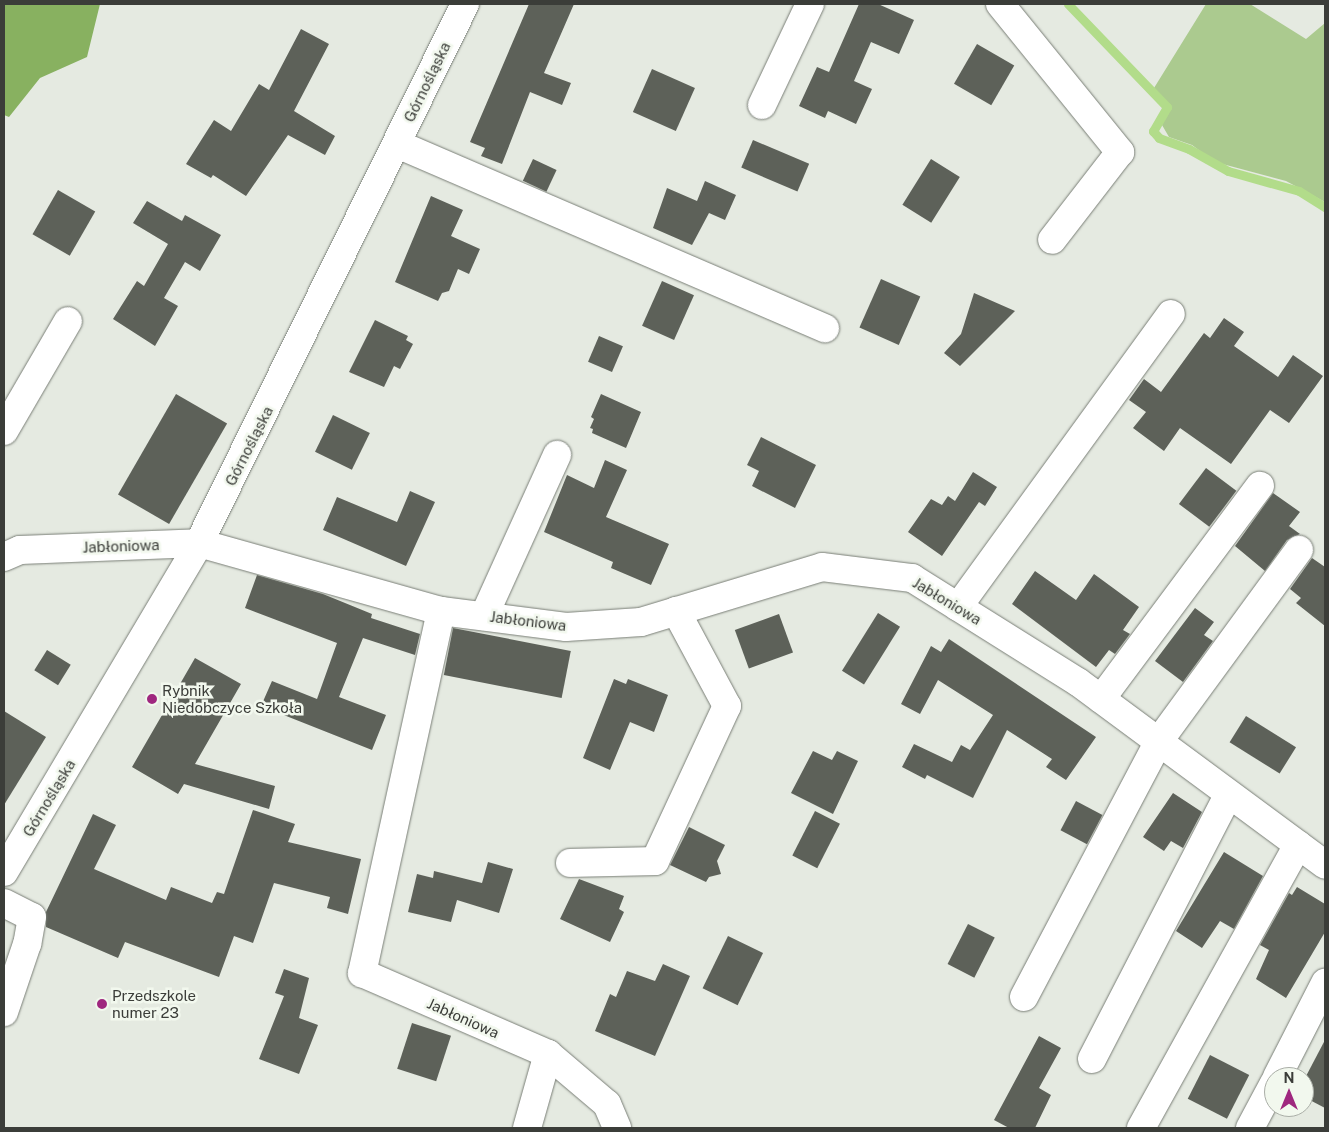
<!DOCTYPE html>
<html>
<head>
<meta charset="utf-8">
<style>
	body { margin:0 }
	#map { position:relative; width:1329px; height:1132px; overflow:hidden; background:#e5eae1; font-family:"Public Sans",sans-serif }
	div>[style] { position:absolute }
	[style*='--x'] { left:calc(var(--x)*1px); top:calc(var(--y)*1px); width:calc(var(--w)*1px); rotate:calc(var(--a)*1deg) }
	.green>* { inset:0; background:#abca8f }
	.forest>* { inset:0; background:#88b160 }
	.stream>* { height:9px; margin:-4.5px; padding:0 4.5px; transform-origin:4.5px; border-radius:4.5px; background:#b2dc8a }
	.building>* { inset:0; background:#5d6159; transform-origin:0 0 }
	.roads { filter:drop-shadow(0 0 1px #797e76) drop-shadow(0 0 1px #797e76) }
	.minor>* { height:28px; margin:-14px; padding:0 14px; transform-origin:14px; border-radius:14px; background:#fff }
	.dots>* { width:14px; height:14px; translate:-50% -50%; box-sizing:border-box; border:2px solid #f2f8ee; border-radius:50% }
	span { translate:-50% -50%; white-space:nowrap; text-align:center; line-height:1.15; -webkit-text-stroke:5px #f2f8ee; paint-order:stroke }
	.street-label { font-size:15px; color:#3b3d39 }
	.poi-label { font-size:15px; color:#3b3d39 }
	.left { translate:0 -50%; text-align:left }
	.frame { position:absolute; inset:0; border:5px solid #3b3d39; pointer-events:none }
	.north { position:absolute; left:1264px; top:1067px; width:50px; height:50px; box-sizing:border-box; background:#f2f8ee; border:1px solid #a9ada6; border-radius:50%; rotate:0deg; font-size:14px; font-weight:700; line-height:20px; text-align:center; color:#3b3d39 }
	.north::after { content:''; display:block; margin:auto; width:18px; height:22px; background:#9f277f; clip-path:polygon(50% 0,100% 100%,50% 72%,0 100%) }
</style>
</head>
<body>
<div id="map">
	<div class="green">
		<div style="clip-path:polygon(1206px 4px,1250px 4px,1306px 39px,1325px 23px,1325px 202px,1286px 181px,1215px 162px,1192px 145px,1169px 137px,1162px 125px,1170px 106px,1154px 88px)"></div>
	</div>
	<div class="forest">
		<div style="clip-path:polygon(4px 4px,100px 4px,87px 57px,40px 78px,9px 117px,4px 115px)"></div>
	</div>
	<div class="stream">
		<div style="--x:1068;--y:4;--w:143;--a:46.1"></div>
		<div style="--x:1167;--y:107;--w:28;--a:120"></div>
		<div style="--x:1153;--y:131;--w:9;--a:49"></div>
		<div style="--x:1159;--y:138;--w:32;--a:20"></div>
		<div style="--x:1189;--y:149;--w:45;--a:29.4"></div>
		<div style="--x:1228;--y:171;--w:74;--a:15.7"></div>
		<div style="--x:1299;--y:191;--w:31;--a:32"></div>
	</div>
	<div class="building">
		<div style="clip-path:polygon(529px 4px,574px 4px,544px 73px,571px 83px,562px 105px,530px 92px,502px 164px,481px 156px,485px 148px,470px 142px)"></div>
		<div style="clip-path:polygon(859px 4px,878px 4px,914px 20px,899px 54px,871px 42px,854px 81px,872px 89px,856px 124px,828px 111px,825px 118px,799px 106px,817px 67px,829px 72px)"></div>
		<div style="clip-path:polygon(301px 29px,329px 44px,294px 111px,335px 136px,325px 155px,288px 135px,246px 196px,213px 175px,211px 178px,186px 164px,214px 120px,231px 131px,259px 84px,269px 90px)"></div>
		<div style="left:977px;top:44px;width:43px;height:46px;rotate:30deg"></div>
		<div style="left:652px;top:69px;width:47px;height:47px;rotate:24deg"></div>
		<div style="left:753px;top:140px;width:61px;height:30px;rotate:23deg"></div>
		<div style="left:533px;top:159px;width:26px;height:24px;rotate:25deg"></div>
		<div style="left:931px;top:159px;width:34px;height:54px;rotate:32deg"></div>
		<div style="clip-path:polygon(705px 181px,736px 195px,725px 220px,709px 213px,692px 245px,653px 228px,667px 188px,697px 201px)"></div>
		<div style="left:58px;top:190px;width:43px;height:51px;rotate:30deg"></div>
		<div style="clip-path:polygon(431px 196px,463px 210px,451px 236px,480px 249px,469px 274px,458px 269px,449px 291px,442px 293px,438px 301px,395px 282px)"></div>
		<div style="clip-path:polygon(147px 201px,182px 221px,185px 215px,221px 235px,200px 271px,185px 262px,164px 298px,178px 306px,155px 346px,113px 319px,137px 281px,144px 286px,168px 244px,133px 223px)"></div>
		<div style="left:881px;top:279px;width:43px;height:53px;rotate:24deg"></div>
		<div style="left:662px;top:281px;width:35px;height:49px;rotate:24deg"></div>
		<div style="clip-path:polygon(974px 293px,1015px 311px,960px 366px,944px 353px,961px 334px)"></div>
		<div style="clip-path:polygon(1224px 318px,1244px 332px,1234px 346px,1278px 377px,1293px 355px,1323px 376px,1289px 423px,1270px 410px,1231px 464px,1180px 428px,1164px 451px,1133px 428px,1146px 412px,1129px 400px,1144px 379px,1161px 392px,1204px 333px,1210px 338px)"></div>
		<div style="clip-path:polygon(375px 320px,408px 336px,406px 340px,413px 344px,400px 369px,394px 366px,384px 387px,349px 372px)"></div>
		<div style="left:599px;top:336px;width:26px;height:28px;rotate:23deg"></div>
		<div style="left:176px;top:394px;width:59px;height:116px;rotate:30deg"></div>
		<div style="clip-path:polygon(601px 394px,641px 412px,626px 448px,592px 433px,593px 429px,590px 428px,594px 419px,591px 417px)"></div>
		<div style="left:333px;top:415px;width:41px;height:41px;rotate:26deg"></div>
		<div style="clip-path:polygon(761px 437px,816px 465px,795px 508px,752px 486px,759px 471px,747px 465px)"></div>
		<div style="clip-path:polygon(605px 460px,627px 470px,606px 517px,669px 544px,651px 585px,611px 568px,613px 562px,544px 532px,567px 475px,594px 488px)"></div>
		<div style="left:1206px;top:468px;width:38px;height:45px;rotate:37deg"></div>
		<div style="clip-path:polygon(973px 472px,997px 487px,985px 506px,979px 502px,942px 556px,908px 532px,931px 499px,942px 505px,948px 496px,955px 501px)"></div>
		<div style="clip-path:polygon(410px 491px,435px 502px,406px 566px,323px 530px,337px 497px,397px 522px)"></div>
		<div style="clip-path:polygon(1273px 493px,1300px 512px,1289px 526px,1300px 534px,1287px 540px,1265px 571px,1235px 546px)"></div>
		<div style="clip-path:polygon(1312px 558px,1325px 567px,1325px 626px,1296px 603px,1301px 598px,1290px 589px)"></div>
		<div style="clip-path:polygon(1035px 571px,1076px 600px,1094px 574px,1139px 607px,1123px 630px,1130px 634px,1115px 654px,1109px 650px,1096px 667px,1012px 604px)"></div>
		<div style="clip-path:polygon(257px 575px,323px 594px,372px 614px,371px 618px,420px 634px,415px 655px,363px 638px,339px 697px,386px 715px,372px 750px,261px 706px,272px 681px,317px 699px,337px 643px,245px 608px)"></div>
		<div style="clip-path:polygon(1195px 608px,1214px 622px,1204px 635px,1213px 641px,1183px 682px,1155px 661px)"></div>
		<div style="left:878px;top:613px;width:26px;height:68px;rotate:32deg"></div>
		<div style="left:779px;top:614px;width:41px;height:47px;rotate:70deg"></div>
		<div style="left:453px;top:628px;width:120px;height:48px;rotate:11deg"></div>
		<div style="clip-path:polygon(949px 639px,1096px 737px,1066px 780px,1046px 767px,1052px 759px,1007px 730px,973px 798px,927px 775px,925px 779px,902px 767px,914px 744px,952px 762px,961px 745px,970px 750px,993px 715px,938px 680px,920px 714px,901px 704px,931px 646px,941px 652px)"></div>
		<div style="left:47px;top:650px;width:28px;height:24px;rotate:32deg"></div>
		<div style="clip-path:polygon(195px 658px,241px 684px,195px 764px,275px 786px,269px 809px,184px 784px,178px 794px,132px 767px)"></div>
		<div style="clip-path:polygon(614px 679px,626px 684px,628px 679px,668px 695px,654px 732px,630px 722px,610px 770px,583px 758px)"></div>
		<div style="clip-path:polygon(4px 711px,46px 737px,4px 805px)"></div>
		<div style="left:1246px;top:716px;width:59px;height:31px;rotate:32deg"></div>
		<div style="clip-path:polygon(813px 751px,832px 760px,837px 751px,858px 761px,833px 814px,791px 793px)"></div>
		<div style="clip-path:polygon(1173px 793px,1202px 812px,1183px 848px,1171px 841px,1164px 851px,1143px 837px)"></div>
		<div style="left:1076px;top:801px;width:30px;height:33px;rotate:28deg"></div>
		<div style="clip-path:polygon(253px 810px,295px 824px,288px 842px,361px 859px,348px 914px,327px 908px,330px 897px,274px 883px,253px 943px,234px 936px,219px 977px,125px 942px,118px 958px,46px 927px,46px 912px,93px 814px,116px 825px,94px 869px,166px 900px,171px 887px,212px 903px,217px 892px,224px 894px)"></div>
		<div style="left:815px;top:811px;width:28px;height:50px;rotate:27deg"></div>
		<div style="clip-path:polygon(689px 827px,725px 845px,717px 861px,721px 874px,709px 877px,706px 882px,670px 865px)"></div>
		<div style="clip-path:polygon(1224px 852px,1263px 876px,1234px 929px,1220px 921px,1202px 948px,1176px 931px)"></div>
		<div style="clip-path:polygon(488px 862px,513px 869px,499px 913px,457px 900px,451px 922px,408px 912px,417px 874px,433px 878px,434px 871px,482px 883px)"></div>
		<div style="clip-path:polygon(579px 879px,624px 896px,619px 909px,624px 912px,610px 942px,560px 919px)"></div>
		<div style="clip-path:polygon(1297px 887px,1325px 904px,1325px 932px,1286px 998px,1256px 979px,1269px 950px,1260px 945px,1289px 893px,1292px 895px)"></div>
		<div style="left:968px;top:924px;width:30px;height:45px;rotate:27deg"></div>
		<div style="left:728px;top:936px;width:39px;height:58px;rotate:26deg"></div>
		<div style="clip-path:polygon(663px 964px,690px 976px,655px 1056px,595px 1031px,610px 994px,616px 997px,627px 971px,655px 981px)"></div>
		<div style="clip-path:polygon(284px 969px,309px 978px,299px 1018px,318px 1025px,299px 1074px,259px 1059px,284px 996px,275px 993px)"></div>
		<div style="left:412px;top:1023px;width:41px;height:48px;rotate:18deg"></div>
		<div style="clip-path:polygon(1039px 1036px,1061px 1048px,1039px 1088px,1051px 1095px,1035px 1128px,1009px 1128px,994px 1120px)"></div>
		<div style="clip-path:polygon(1325px 1040px,1325px 1108px,1304px 1097px,1304px 1080px)"></div>
		<div style="left:1210px;top:1055px;width:44px;height:49px;rotate:27deg"></div>
	</div>
	<div class="roads">
		<div class="minor">
			<div style="--x:1000;--y:4;--w:191;--a:51"></div>
			<div style="--x:1120;--y:152;--w:111;--a:127.7"></div>
			<div style="--x:762;--y:105;--w:112;--a:-64.6"></div>
			<div style="--x:397;--y:144;--w:466;--a:23.3"></div>
			<div style="--x:4;--y:431;--w:127;--a:-59.8"></div>
			<div style="--x:4;--y:557;--w:17;--a:-24"></div>
			<div style="--x:20;--y:550;--w:179;--a:-2.2"></div>
			<div style="--x:199;--y:543;--w:251;--a:15.7"></div>
			<div style="--x:441;--y:611;--w:126;--a:7.3"></div>
			<div style="--x:566;--y:627;--w:75;--a:-3.8"></div>
			<div style="--x:641;--y:622;--w:189;--a:-16.9"></div>
			<div style="--x:822;--y:567;--w:91;--a:7"></div>
			<div style="--x:912;--y:578;--w:196;--a:32.1"></div>
			<div style="--x:1078;--y:682;--w:307;--a:36.5"></div>
			<div style="--x:958;--y:607;--w:362;--a:-54"></div>
			<div style="--x:441;--y:611;--w:371;--a:102.3"></div>
			<div style="--x:362;--y:973;--w:203;--a:23.5"></div>
			<div style="--x:548;--y:1054;--w:77;--a:40.3"></div>
			<div style="--x:607;--y:1104;--w:26;--a:67"></div>
			<div style="--x:484;--y:616;--w:177;--a:-65.6"></div>
			<div style="--x:1101;--y:699;--w:266;--a:-53.3"></div>
			<div style="--x:570;--y:863;--w:85;--a:-1.3"></div>
			<div style="--x:655;--y:861;--w:171;--a:-65.1"></div>
			<div style="--x:727;--y:706;--w:108;--a:-118.2"></div>
			<div style="--x:4;--y:872;--w:382;--a:-59.3"></div>
			<div style="--x:199;--y:543;--w:601;--a:-63.73"></div>
			<div style="--x:4;--y:903;--w:31;--a:27"></div>
			<div style="--x:32;--y:917;--w:27;--a:100"></div>
			<div style="--x:27;--y:944;--w:72;--a:108.7"></div>
			<div style="--x:1024;--y:997;--w:289;--a:-62.2"></div>
			<div style="--x:1159;--y:741;--w:237;--a:-53.8"></div>
			<div style="--x:1092;--y:1059;--w:298;--a:-62.7"></div>
			<div style="--x:1277;--y:1077;--w:106;--a:-62.9"></div>
			<div style="--x:527;--y:1128;--w:77;--a:-74.2"></div>
			<div style="--x:1141;--y:1128;--w:324;--a:-61"></div>
			<div style="--x:1250;--y:1128;--w:51;--a:-61.9"></div>
		</div>
	</div>
	<div class="dots">
		<div style="left:152px;top:699px;background:#9f277f"></div>
		<div style="left:102px;top:1004px;background:#9f277f"></div>
	</div>
	<div class="street-label">
		<span style="left:427px;top:82px;rotate:-64deg">Górnośląska</span>
		<span style="left:249px;top:446px;rotate:-63deg">Górnośląska</span>
		<span style="left:121px;top:546px;rotate:-2deg">Jabłoniowa</span>
		<span style="left:947px;top:601px;rotate:31deg">Jabłoniowa</span>
		<span style="left:528px;top:621px;rotate:7deg">Jabłoniowa</span>
		<span style="left:49px;top:798px;rotate:-59deg">Górnośląska</span>
		<span style="left:463px;top:1018px;rotate:24deg">Jabłoniowa</span>
	</div>
	<div class="poi-label">
		<span class="left" style="left:162px;top:699px">Rybnik<br>Niedobczyce Szkoła</span>
		<span class="left" style="left:112px;top:1004px">Przedszkole<br>numer 23</span>
	</div>
	<div class="frame"></div>
	<div class="north">N</div>
</div>
</body>
</html>
